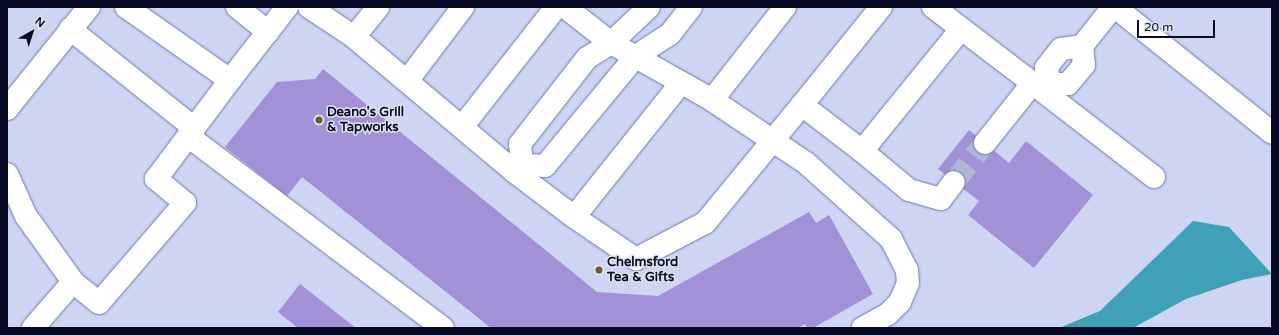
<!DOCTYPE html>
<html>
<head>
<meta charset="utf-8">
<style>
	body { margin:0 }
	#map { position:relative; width:1279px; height:335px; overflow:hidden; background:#ced5f2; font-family:"Varela Round",sans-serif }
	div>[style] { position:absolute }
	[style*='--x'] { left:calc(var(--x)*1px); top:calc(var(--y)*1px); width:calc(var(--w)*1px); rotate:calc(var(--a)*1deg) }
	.water>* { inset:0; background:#3fa1b7 }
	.building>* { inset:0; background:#a391d8 }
	.minor-tunnel>* { height:22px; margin-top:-11px; transform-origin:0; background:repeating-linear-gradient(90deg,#b0b7d3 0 22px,transparent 0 33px) }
	.roads { filter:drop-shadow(0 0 1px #6a76b8) drop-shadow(0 0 1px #6a76b8) }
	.minor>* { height:22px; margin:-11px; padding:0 11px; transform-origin:11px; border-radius:11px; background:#fff }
	.major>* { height:22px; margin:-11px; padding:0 11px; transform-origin:11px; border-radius:11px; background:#fff }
	.dots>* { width:11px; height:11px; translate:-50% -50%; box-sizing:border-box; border:2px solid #dfe2f1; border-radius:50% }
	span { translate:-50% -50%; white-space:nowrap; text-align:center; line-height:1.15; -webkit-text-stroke:3px #dfe2f1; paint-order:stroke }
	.poi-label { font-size:13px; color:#090b24; font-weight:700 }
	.left { translate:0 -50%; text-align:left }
	.frame { position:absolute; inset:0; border:8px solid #090b24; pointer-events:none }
	.north { position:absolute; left:12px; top:12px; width:40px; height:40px; -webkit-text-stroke:3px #dfe2f1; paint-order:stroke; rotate:39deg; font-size:11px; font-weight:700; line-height:16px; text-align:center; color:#090b24 }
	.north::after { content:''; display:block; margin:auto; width:14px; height:18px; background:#090b24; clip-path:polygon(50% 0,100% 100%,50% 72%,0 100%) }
	.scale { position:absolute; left:1137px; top:20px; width:78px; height:18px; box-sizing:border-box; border:2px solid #090b24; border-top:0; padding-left:5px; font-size:12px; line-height:14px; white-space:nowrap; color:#090b24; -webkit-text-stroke:3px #dfe2f1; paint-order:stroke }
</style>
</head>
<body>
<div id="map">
	<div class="water">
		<div style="clip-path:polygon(1193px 221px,1229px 227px,1272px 274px,1242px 280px,1186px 299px,1133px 328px,1059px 328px,1100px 311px)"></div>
	</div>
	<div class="building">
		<div style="clip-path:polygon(323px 69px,597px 292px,658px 296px,809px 212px,816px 223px,829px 215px,873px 294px,813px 328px,807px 328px,805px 324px,798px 328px,491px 328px,302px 177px,287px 196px,225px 147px,277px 82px,315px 79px)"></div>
		<div style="clip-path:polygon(969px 130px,1009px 163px,1026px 141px,1093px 195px,1034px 268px,968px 215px,979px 201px,938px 169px)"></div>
		<div style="clip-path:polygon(300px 284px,356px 328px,298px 328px,278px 312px)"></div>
	</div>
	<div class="minor-tunnel">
		<div style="--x:954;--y:182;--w:50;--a:-51.5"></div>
	</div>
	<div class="roads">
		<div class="minor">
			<div style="--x:126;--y:7;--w:127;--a:35.1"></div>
			<div style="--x:230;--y:80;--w:93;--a:-52"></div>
			<div style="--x:237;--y:7;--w:40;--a:39"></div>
			<div style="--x:309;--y:7;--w:54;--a:33.7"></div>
			<div style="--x:354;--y:37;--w:212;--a:40"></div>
			<div style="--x:516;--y:173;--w:73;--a:37.2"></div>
			<div style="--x:565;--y:7;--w:58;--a:38"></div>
			<div style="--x:611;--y:43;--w:116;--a:29.4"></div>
			<div style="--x:785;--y:7;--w:118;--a:128.1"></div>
			<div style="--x:712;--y:100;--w:113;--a:33.8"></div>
			<div style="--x:806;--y:163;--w:114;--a:41.8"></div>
			<div style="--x:891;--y:239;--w:35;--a:63"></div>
			<div style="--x:907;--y:270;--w:13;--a:86"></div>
			<div style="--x:908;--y:283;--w:21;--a:113"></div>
			<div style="--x:900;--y:302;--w:17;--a:135"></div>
			<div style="--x:888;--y:314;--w:29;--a:151"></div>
			<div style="--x:933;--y:7;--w:140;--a:37.4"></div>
			<div style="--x:1044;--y:92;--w:11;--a:-49"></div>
			<div style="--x:70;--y:29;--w:159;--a:38.6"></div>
			<div style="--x:354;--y:37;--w:38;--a:-51"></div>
			<div style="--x:1082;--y:46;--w:19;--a:84"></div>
			<div style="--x:1084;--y:65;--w:25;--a:130"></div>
			<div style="--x:1068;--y:84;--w:17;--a:180"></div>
			<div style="--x:1051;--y:84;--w:17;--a:-107"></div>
			<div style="--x:1046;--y:68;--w:24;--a:-52"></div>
			<div style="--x:1061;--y:49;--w:21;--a:-8"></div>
			<div style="--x:1082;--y:46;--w:50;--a:-51.5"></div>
			<div style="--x:407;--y:81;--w:93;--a:-52.9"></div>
			<div style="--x:681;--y:83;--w:171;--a:128.6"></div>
			<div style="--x:574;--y:217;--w:75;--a:34.1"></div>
			<div style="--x:636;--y:259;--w:78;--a:-27.6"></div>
			<div style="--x:705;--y:223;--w:153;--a:-50.6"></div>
			<div style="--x:802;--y:105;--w:76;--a:37.5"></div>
			<div style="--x:862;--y:151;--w:157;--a:-50.9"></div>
			<div style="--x:1044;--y:92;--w:139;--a:37.7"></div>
			<div style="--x:802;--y:105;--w:126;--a:-51.1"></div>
			<div style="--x:7;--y:109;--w:131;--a:-51.2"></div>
			<div style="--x:462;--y:127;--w:152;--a:-51.9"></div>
			<div style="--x:188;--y:136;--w:319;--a:37"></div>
			<div style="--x:985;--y:143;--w:75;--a:-51.5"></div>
			<div style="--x:862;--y:151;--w:61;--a:39.7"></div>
			<div style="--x:909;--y:190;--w:33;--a:16"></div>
			<div style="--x:941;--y:199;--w:21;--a:-53"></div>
			<div style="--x:522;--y:165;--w:23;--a:2"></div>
			<div style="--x:545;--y:166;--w:143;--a:-50.4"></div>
			<div style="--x:636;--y:56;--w:40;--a:-32.9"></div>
			<div style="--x:670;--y:34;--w:34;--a:-52"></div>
			<div style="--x:516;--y:173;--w:10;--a:-53"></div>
			<div style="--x:522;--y:165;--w:21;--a:-95"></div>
			<div style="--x:520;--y:144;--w:109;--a:-52.1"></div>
			<div style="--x:587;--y:58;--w:28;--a:-32"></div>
			<div style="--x:611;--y:43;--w:52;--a:-43.5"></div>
			<div style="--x:7;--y:174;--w:46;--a:65.7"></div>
			<div style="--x:26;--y:216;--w:81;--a:54.5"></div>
			<div style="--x:73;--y:282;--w:61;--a:131"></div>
			<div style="--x:73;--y:282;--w:33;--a:39"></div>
			<div style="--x:99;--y:303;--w:132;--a:-49.3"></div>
			<div style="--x:185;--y:203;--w:38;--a:-140"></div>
			<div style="--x:156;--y:179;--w:124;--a:-53.2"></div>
		</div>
		<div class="major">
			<div style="--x:1115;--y:7;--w:201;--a:38.7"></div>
		</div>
	</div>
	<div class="dots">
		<div style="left:319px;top:120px;background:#6b5e2b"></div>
		<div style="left:599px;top:270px;background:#6b5e2b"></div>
	</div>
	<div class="poi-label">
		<span class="left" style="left:327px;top:120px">Deano's Grill<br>&amp; Tapworks</span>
		<span class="left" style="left:607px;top:270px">Chelmsford<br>Tea &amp; Gifts</span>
	</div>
	<div class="frame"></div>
	<div class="north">N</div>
	<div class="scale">20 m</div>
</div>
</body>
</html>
